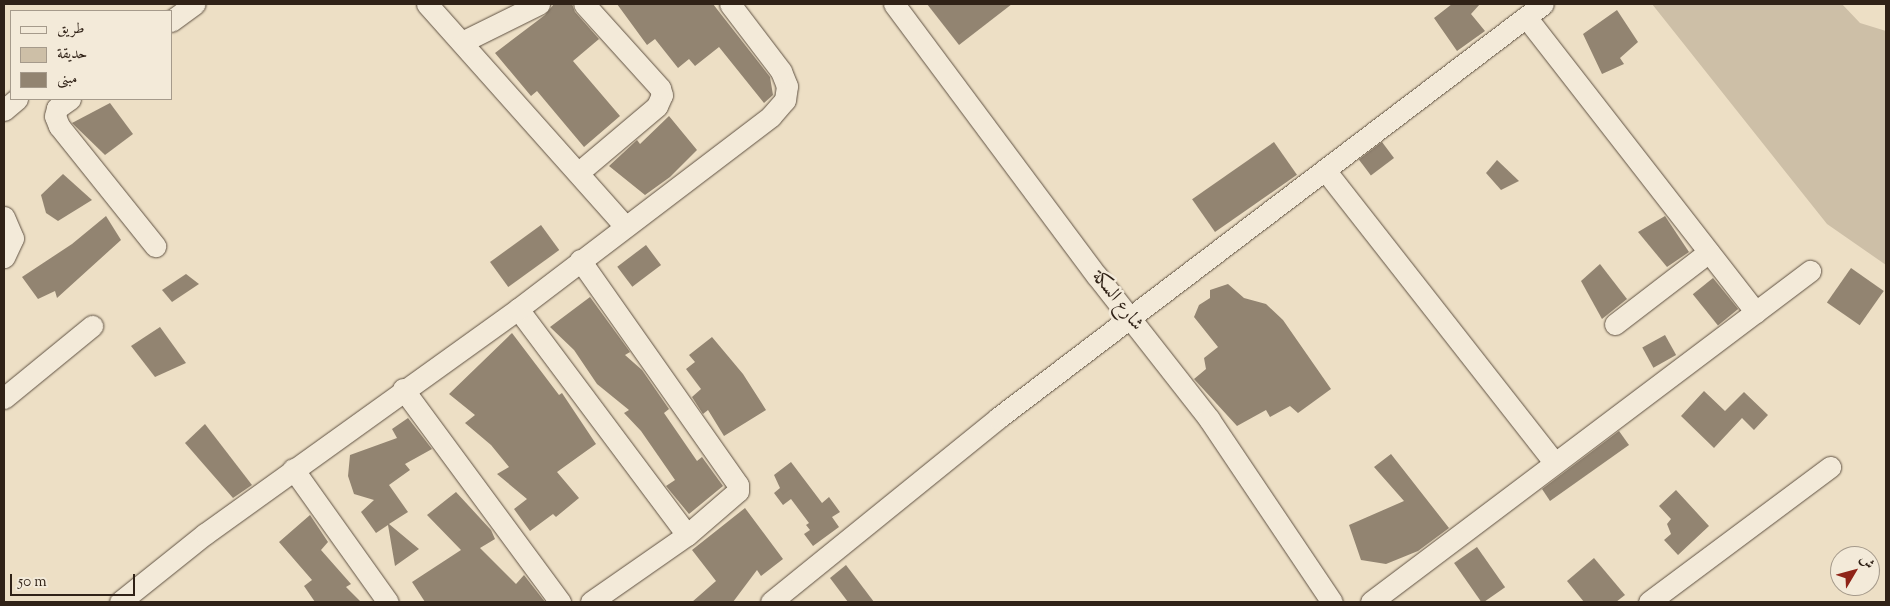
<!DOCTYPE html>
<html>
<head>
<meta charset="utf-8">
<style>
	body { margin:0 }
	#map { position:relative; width:1890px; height:606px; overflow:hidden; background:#eddfc5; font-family:"Sorts Mill Goudy",Amiri,serif }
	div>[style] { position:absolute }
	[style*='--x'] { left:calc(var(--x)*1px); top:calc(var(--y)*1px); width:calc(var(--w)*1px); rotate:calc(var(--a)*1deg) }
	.green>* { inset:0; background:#cdbfa7 }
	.building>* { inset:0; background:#928471; transform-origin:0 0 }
	.roads { filter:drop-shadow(0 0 1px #5f5142) drop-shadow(0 0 1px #5f5142) }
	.minor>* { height:21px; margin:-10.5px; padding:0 10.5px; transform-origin:10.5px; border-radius:10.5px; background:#f3ead9 }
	span { translate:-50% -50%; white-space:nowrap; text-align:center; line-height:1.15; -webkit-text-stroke:5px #f3ead9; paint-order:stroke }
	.street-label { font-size:19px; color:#302217 }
	.frame { position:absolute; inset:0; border:5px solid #302217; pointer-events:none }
	.legend { position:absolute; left:10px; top:10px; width:162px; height:90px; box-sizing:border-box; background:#f3ead9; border:1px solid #a59a8b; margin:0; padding:6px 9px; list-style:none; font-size:15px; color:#302217 }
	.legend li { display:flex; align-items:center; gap:10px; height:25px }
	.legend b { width:25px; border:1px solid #a59a8b }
	.north { position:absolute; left:1830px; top:546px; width:50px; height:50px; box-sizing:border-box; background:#f3ead9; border:1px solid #a59a8b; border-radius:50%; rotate:53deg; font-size:14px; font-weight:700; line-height:20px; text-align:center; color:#302217 }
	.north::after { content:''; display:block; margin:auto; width:18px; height:22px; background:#8f2418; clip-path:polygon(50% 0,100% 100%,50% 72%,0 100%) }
	.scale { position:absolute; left:10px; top:574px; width:125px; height:22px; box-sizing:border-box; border:2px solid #302217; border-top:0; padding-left:6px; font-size:15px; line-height:18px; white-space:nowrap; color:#302217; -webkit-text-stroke:4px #f3ead9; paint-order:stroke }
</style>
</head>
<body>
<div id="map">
	<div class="green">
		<div style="clip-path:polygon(1652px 4px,1842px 4px,1860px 23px,1886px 31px,1886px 265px,1827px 224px)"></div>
	</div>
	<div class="building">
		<div style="clip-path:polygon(554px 4px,572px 4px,575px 12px,599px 39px,573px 61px,620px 116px,584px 147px,537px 91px,531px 96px,495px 53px,545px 15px)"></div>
		<div style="clip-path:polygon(617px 4px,713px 4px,770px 77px,773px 95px,764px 103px,719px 47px,695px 66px,689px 59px,678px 68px,655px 39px,647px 45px)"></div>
		<div style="clip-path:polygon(927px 4px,1012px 4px,959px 45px)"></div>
		<div style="clip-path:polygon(1452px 4px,1480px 4px,1471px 14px,1485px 31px,1457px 51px,1434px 18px)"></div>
		<div style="clip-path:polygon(1617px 10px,1638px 42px,1620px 58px,1624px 64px,1602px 74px,1583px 34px)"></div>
		<div style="clip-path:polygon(110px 103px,133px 134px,105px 155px,72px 123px)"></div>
		<div style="clip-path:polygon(669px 116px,697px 150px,670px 177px,645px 195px,609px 166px,637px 140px,640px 144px)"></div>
		<div style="left:1274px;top:142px;width:40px;height:100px;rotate:55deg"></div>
		<div style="left:1382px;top:142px;width:20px;height:29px;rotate:53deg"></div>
		<div style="clip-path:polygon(1497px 160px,1519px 181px,1501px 190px,1486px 173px)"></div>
		<div style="clip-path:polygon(63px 174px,92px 200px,58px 221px,46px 213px,41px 195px)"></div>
		<div style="clip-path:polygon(106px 216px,121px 240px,57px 298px,55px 291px,38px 299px,22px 277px,72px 244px)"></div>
		<div style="clip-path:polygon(1665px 216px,1689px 252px,1667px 267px,1638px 232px)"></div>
		<div style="left:541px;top:225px;width:31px;height:63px;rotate:54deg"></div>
		<div style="left:646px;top:245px;width:25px;height:36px;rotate:53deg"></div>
		<div style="clip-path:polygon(1600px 264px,1627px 299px,1602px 319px,1581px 281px)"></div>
		<div style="left:1851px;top:268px;width:40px;height:42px;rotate:35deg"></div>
		<div style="clip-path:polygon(186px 274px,199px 284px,172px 302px,162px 290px)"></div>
		<div style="left:1713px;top:278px;width:40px;height:26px;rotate:51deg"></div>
		<div style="clip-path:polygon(1228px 284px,1244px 298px,1266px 304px,1283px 320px,1331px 389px,1298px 413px,1290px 406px,1270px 417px,1266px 410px,1237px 426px,1194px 379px,1206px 369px,1204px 358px,1218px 347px,1194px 317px,1199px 305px,1210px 298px,1210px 290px)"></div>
		<div style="clip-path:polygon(590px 297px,630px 352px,625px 355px,642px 370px,669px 409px,664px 413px,697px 461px,702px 457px,723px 486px,689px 514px,666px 486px,675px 480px,641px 431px,624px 413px,629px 410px,597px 384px,574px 350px,550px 327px)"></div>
		<div style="clip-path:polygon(160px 327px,186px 363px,155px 377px,131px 346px)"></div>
		<div style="clip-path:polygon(512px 333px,559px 395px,562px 393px,596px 444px,557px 472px,579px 498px,556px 517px,553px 514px,530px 531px,514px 509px,527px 499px,497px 474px,509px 467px,491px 445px,465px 423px,475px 415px,449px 394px)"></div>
		<div style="left:1665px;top:335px;width:23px;height:26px;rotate:61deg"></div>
		<div style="clip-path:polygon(712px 337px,743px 374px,766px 410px,724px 436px,708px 410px,703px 414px,692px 397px,701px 389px,686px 369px,695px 362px,689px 355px)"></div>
		<div style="clip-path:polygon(1704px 391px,1725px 411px,1744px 392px,1768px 415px,1754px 430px,1742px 418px,1714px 448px,1681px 416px)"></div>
		<div style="clip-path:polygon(408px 418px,432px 449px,405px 464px,410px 470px,389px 485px,408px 512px,389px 524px,419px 549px,395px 566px,388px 525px,376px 533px,361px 512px,374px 500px,354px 494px,348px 476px,350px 455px,397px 438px,392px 429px)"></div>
		<div style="clip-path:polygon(205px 424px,252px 485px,233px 498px,185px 443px)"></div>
		<div style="clip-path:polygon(1619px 431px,1629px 445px,1550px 501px,1542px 489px)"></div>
		<div style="clip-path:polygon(1391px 454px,1449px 528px,1418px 551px,1386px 564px,1361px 560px,1349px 525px,1404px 501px,1374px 467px)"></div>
		<div style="clip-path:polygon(791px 462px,822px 503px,829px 497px,840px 512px,832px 517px,839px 527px,813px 546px,804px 534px,810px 530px,806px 525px,809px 523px,791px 499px,783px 505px,774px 493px,780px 488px,774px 475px)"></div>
		<div style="clip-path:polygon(1676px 490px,1709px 526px,1678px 555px,1664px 540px,1671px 534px,1667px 524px,1671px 519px,1659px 506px)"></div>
		<div style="clip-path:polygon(456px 492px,491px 530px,495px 539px,480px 548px,516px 584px,524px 575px,545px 602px,425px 602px,412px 582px,461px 550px,427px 515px)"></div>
		<div style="clip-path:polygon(745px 508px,783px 559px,761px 576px,757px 570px,733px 602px,692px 602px,716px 581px,692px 550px)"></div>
		<div style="clip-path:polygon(310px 515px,328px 542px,321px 550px,351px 584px,346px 587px,361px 602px,315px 602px,304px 586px,312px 580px,279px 542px)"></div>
		<div style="left:1477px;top:547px;width:49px;height:28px;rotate:55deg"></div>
		<div style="clip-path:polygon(1594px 558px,1625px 595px,1616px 602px,1584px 602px,1567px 581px)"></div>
		<div style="clip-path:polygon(846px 565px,874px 602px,848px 602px,830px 578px)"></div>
	</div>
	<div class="roads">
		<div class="minor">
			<div style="--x:427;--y:4;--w:296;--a:48.3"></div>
			<div style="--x:894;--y:4;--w:339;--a:53.3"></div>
			<div style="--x:1097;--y:276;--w:182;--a:51.9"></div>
			<div style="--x:1209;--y:419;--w:220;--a:56.1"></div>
			<div style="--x:1526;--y:17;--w:374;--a:52.1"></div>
			<div style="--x:171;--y:21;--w:29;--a:-36"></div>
			<div style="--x:462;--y:42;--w:86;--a:-26.3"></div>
			<div style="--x:70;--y:99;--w:16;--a:145"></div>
			<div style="--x:57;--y:108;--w:8;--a:104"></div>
			<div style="--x:55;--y:116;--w:11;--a:68"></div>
			<div style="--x:59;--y:126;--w:154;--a:51.3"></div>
			<div style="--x:4;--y:110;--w:17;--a:-40"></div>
			<div style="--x:1325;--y:170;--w:372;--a:51.9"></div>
			<div style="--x:579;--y:172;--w:102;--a:-40.2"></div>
			<div style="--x:657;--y:106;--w:12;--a:-66"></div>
			<div style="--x:662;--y:95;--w:7;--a:-106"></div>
			<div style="--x:660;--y:88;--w:113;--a:-132.1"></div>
			<div style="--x:4;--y:217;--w:23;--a:67"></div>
			<div style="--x:13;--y:238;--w:21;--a:115"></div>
			<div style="--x:580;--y:260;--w:275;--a:54.9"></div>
			<div style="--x:738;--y:485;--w:6;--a:90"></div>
			<div style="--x:738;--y:491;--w:67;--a:139.2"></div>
			<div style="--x:687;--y:535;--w:117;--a:145.1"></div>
			<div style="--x:518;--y:309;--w:282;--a:53.2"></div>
			<div style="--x:1615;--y:324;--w:118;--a:-37.5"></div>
			<div style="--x:403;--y:389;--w:265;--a:53.6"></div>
			<div style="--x:4;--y:398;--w:114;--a:-39.3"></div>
			<div style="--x:293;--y:469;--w:163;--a:54.5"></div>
			<div style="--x:120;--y:602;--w:109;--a:-38.7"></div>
			<div style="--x:205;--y:534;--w:385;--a:-35.7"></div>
			<div style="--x:518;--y:309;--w:318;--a:-37.3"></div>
			<div style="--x:771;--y:116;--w:21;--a:-49"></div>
			<div style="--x:785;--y:100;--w:14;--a:-82"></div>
			<div style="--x:787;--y:86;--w:16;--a:-112"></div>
			<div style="--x:781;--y:71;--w:84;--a:-127.3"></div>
			<div style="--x:771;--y:602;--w:292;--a:-39"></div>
			<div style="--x:998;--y:418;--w:684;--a:-37.22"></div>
			<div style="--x:1371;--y:602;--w:550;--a:-37.02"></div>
			<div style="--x:1649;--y:602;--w:226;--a:-36.7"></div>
		</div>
	</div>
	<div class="street-label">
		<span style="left:1117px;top:301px;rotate:52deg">شارع السكة</span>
	</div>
	<div class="frame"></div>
	<ul class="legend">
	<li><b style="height:6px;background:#f3ead9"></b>طريق</li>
	<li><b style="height:14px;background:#cdbfa7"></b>حديقة</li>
	<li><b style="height:14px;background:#928471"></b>مبنى</li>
	</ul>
	<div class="north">ش</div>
	<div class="scale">50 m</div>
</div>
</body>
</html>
